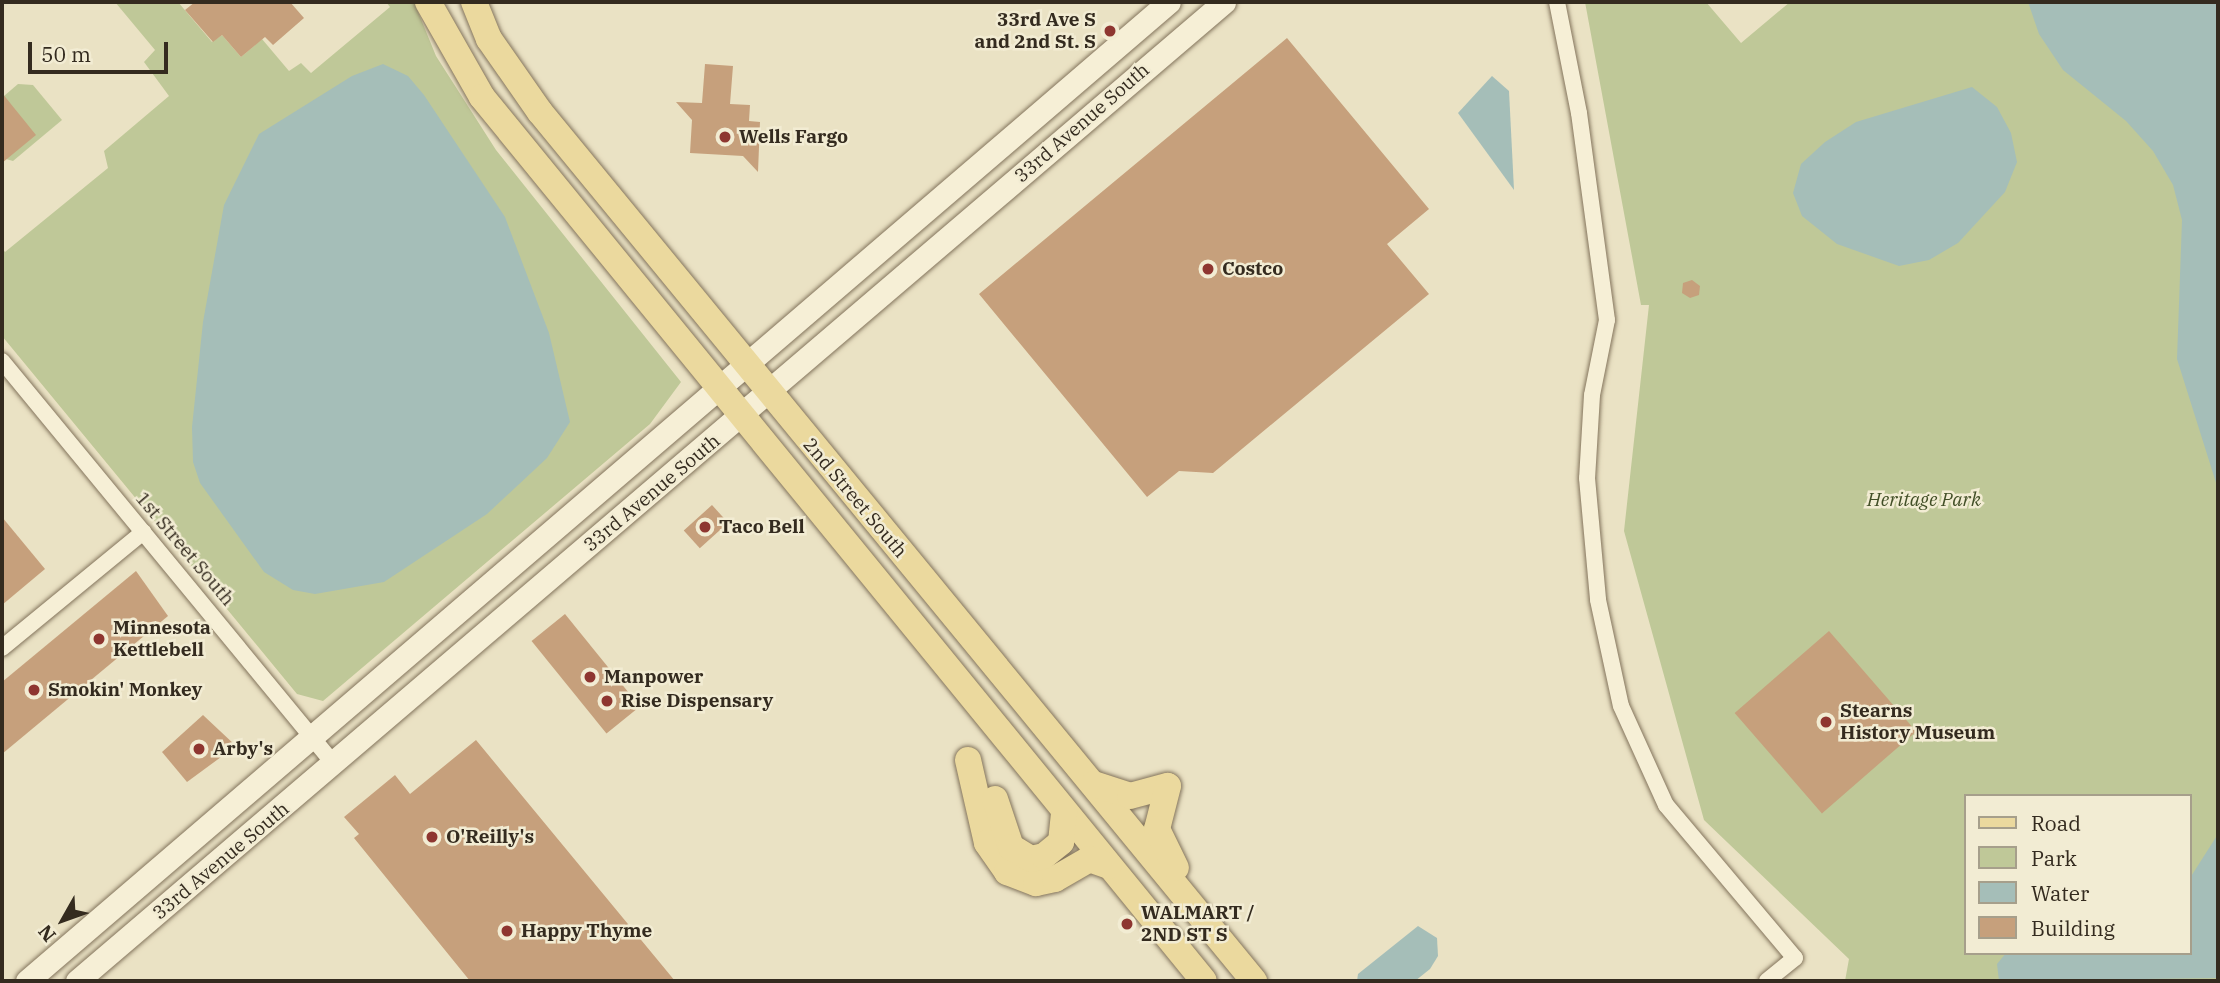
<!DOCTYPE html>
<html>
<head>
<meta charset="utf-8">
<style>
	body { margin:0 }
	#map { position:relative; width:2220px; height:983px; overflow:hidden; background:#eae2c4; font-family:"IBM Plex Serif",serif }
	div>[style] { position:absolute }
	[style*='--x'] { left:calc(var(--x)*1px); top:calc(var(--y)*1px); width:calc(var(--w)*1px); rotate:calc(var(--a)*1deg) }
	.green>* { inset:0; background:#bfc898 }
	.water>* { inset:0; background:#a5beb8 }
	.building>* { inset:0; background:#c6a07c; transform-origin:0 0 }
	.roads { filter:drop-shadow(0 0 2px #83745c) drop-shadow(0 0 2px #83745c) }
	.street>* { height:16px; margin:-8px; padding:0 8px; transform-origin:8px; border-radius:8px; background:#f6efd6 }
	.secondary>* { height:23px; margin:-11.5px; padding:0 11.5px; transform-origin:11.5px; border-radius:11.5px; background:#f6efd6 }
	.primary>* { height:26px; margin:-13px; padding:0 13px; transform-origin:13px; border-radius:13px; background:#ebd99e }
	.dots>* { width:19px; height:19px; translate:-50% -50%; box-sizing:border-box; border:4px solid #f2ecd3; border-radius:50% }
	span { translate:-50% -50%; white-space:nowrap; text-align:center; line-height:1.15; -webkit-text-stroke:5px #f2ecd3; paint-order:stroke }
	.poi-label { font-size:19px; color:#342b1f; font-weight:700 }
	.right { translate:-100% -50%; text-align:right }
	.left { translate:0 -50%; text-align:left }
	.street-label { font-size:19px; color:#342b1f }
	.park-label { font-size:19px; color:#424f27; font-style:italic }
	.frame { position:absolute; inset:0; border:4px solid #342b1f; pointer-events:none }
	.legend { position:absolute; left:1964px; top:794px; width:228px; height:161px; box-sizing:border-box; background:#f2ecd3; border:2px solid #a69f8b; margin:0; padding:9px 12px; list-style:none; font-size:21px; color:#342b1f }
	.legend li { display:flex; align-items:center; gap:14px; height:35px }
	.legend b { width:35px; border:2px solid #a69f8b }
	.north { position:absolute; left:28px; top:885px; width:70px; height:70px; -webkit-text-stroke:5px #f2ecd3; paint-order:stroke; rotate:230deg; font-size:19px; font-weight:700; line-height:28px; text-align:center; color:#342b1f }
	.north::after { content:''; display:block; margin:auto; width:24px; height:32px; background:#342b1f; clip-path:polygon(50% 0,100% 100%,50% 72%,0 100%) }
	.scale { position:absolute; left:28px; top:42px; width:140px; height:32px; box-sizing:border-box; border:4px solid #342b1f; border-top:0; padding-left:9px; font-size:21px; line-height:24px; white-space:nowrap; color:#342b1f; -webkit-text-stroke:5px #f2ecd3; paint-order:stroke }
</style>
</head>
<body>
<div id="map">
	<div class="green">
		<div style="clip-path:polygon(115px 2px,178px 2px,212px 42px,222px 35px,241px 57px,262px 39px,289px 71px,301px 63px,311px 73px,390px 7px,386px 2px,414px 2px,436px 56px,496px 150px,681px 382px,650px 424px,323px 701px,297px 694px,2px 336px,2px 248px,5px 252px,108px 168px,104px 151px,169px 96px,144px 62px,155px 50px)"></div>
		<div style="clip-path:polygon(evenodd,1585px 2px,1706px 2px,1741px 43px,1790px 2px,2218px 2px,2218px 981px,1845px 981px,1849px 959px,1704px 820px,1624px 531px,1649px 305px,1641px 305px,1585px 2px,1966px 796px,2190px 796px,2190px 953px,1966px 953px,1966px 796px)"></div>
		<div style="clip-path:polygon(18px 84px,33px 85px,62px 120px,13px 161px,6px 159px,4px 96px)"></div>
	</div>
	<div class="water">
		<div style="clip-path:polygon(2028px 2px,2218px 2px,2218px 489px,2177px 359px,2182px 220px,2173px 185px,2153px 151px,2126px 121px,2063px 70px,2039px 34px)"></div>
		<div style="clip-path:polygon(383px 64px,408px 76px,424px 95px,505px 217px,549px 333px,570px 422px,547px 458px,487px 514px,384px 582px,315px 594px,293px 590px,264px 572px,200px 483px,193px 462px,192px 427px,203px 322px,224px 205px,259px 134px,352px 76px)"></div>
		<div style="clip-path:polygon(1492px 76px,1509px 91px,1514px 190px,1458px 113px)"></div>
		<div style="clip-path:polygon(1972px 87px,1997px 107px,2011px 133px,2017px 162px,2005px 192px,1958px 243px,1929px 260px,1899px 266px,1837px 244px,1802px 216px,1793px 193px,1801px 164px,1825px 142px,1856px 122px)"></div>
		<div style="clip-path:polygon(2218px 834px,2218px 978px,1999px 981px,1997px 964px,2006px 953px,2190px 953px,2190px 878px)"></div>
		<div style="clip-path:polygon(1418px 926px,1437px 938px,1438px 956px,1430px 969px,1415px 981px,1357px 981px,1358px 974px)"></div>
	</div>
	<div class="building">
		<div style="clip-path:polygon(195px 2px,290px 2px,304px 18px,273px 45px,265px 37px,241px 57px,222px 35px,213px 42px,185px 10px)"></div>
		<div style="clip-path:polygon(1287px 38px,1429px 209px,1387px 244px,1429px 294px,1213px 473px,1179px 471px,1147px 497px,979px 294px)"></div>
		<div style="clip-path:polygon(705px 64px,733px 66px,730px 104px,750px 105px,749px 121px,760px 122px,758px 172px,743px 156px,690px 153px,692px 120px,676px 102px,702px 103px)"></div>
		<div style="clip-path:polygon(2px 93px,36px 135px,2px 163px)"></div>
		<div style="clip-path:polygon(1692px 280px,1700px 286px,1699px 295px,1690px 298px,1682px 293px,1683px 283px)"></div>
		<div style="left:712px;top:505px;width:24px;height:38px;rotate:48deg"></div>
		<div style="clip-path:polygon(2px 517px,45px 569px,2px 605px)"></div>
		<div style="clip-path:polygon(136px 571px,168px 616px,2px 754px,2px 682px)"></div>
		<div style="left:565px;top:614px;width:119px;height:43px;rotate:51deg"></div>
		<div style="left:1829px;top:631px;width:133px;height:125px;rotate:49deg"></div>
		<div style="clip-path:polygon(203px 715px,236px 746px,187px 782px,162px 752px)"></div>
		<div style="clip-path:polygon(476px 740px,675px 981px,470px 981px,354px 838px,359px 834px,344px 817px,395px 775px,410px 794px)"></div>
	</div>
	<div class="roads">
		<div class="street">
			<div style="--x:1557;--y:2;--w:113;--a:78.8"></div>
			<div style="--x:1579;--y:113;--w:209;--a:82.3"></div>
			<div style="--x:1607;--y:320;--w:76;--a:101.3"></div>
			<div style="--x:1592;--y:395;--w:83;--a:93.4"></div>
			<div style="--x:1587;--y:478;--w:122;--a:84.8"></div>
			<div style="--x:1598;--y:600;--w:108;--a:77.8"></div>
			<div style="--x:1621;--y:706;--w:109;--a:65.6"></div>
			<div style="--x:1666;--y:805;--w:200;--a:49.9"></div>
			<div style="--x:1795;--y:958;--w:36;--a:141"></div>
			<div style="--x:2;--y:361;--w:522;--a:50.52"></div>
			<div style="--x:2;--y:648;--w:183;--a:-39.4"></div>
		</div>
		<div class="secondary">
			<div style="--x:27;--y:981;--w:1504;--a:-40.61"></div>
			<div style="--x:77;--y:981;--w:1508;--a:-40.48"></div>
		</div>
		<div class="primary">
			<div style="--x:428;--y:2;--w:109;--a:60.4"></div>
			<div style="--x:482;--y:97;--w:1141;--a:50.76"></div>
			<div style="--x:474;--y:2;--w:40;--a:68"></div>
			<div style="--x:489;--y:39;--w:89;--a:55.1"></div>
			<div style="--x:540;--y:112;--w:1125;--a:50.59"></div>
			<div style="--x:968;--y:760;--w:85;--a:77.1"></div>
			<div style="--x:987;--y:843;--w:35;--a:55"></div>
			<div style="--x:1007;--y:872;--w:31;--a:21"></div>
			<div style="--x:1036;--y:883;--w:19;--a:-12"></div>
			<div style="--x:1055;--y:879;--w:39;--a:-30"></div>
			<div style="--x:1089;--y:859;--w:21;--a:19"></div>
			<div style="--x:1094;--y:784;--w:38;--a:18"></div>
			<div style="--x:1130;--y:796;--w:39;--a:-15"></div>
			<div style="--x:1168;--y:786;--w:44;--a:104.3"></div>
			<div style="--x:1157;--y:829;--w:43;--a:64"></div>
			<div style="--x:995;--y:799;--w:51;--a:71.6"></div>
			<div style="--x:1011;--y:847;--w:23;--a:31"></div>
			<div style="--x:1031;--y:859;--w:13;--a:-13"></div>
			<div style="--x:1044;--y:856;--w:22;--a:-39"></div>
			<div style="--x:1061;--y:842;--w:30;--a:-84"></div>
		</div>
	</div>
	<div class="dots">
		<div style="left:1110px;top:31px;background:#8e3630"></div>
		<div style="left:725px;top:137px;background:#8e3630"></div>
		<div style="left:1208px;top:269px;background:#8e3630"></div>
		<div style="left:705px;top:527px;background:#8e3630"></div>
		<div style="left:99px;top:639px;background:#8e3630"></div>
		<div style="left:590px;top:677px;background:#8e3630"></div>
		<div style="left:34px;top:690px;background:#8e3630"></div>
		<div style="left:607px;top:701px;background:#8e3630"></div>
		<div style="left:1826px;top:722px;background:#8e3630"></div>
		<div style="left:199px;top:749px;background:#8e3630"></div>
		<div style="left:432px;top:837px;background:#8e3630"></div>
		<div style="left:1127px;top:924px;background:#8e3630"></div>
		<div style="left:507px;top:931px;background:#8e3630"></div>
	</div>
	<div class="poi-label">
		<span class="right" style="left:1096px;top:31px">33rd Ave S<br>and 2nd St. S</span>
		<span class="left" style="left:739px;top:137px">Wells Fargo</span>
		<span class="left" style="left:1222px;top:269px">Costco</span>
		<span class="left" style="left:719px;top:527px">Taco Bell</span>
		<span class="left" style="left:113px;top:639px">Minnesota<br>Kettlebell</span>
		<span class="left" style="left:604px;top:677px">Manpower</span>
		<span class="left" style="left:48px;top:690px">Smokin' Monkey</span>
		<span class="left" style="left:621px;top:701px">Rise Dispensary</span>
		<span class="left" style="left:1840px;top:722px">Stearns<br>History Museum</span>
		<span class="left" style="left:213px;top:749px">Arby's</span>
		<span class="left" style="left:446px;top:837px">O'Reilly's</span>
		<span class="left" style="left:1141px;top:924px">WALMART /<br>2ND ST S</span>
		<span class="left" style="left:521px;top:931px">Happy Thyme</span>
	</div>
	<div class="street-label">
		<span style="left:1082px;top:123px;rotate:-41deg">33rd Avenue South</span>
		<span style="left:652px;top:493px;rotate:-40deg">33rd Avenue South</span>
		<span style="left:855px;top:498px;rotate:50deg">2nd Street South</span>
		<span style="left:185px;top:549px;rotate:50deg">1st Street South</span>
		<span style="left:221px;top:861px;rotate:-40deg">33rd Avenue South</span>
	</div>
	<div class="park-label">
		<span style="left:1924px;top:500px">Heritage Park</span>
	</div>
	<div class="frame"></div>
	<ul class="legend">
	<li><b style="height:9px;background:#ebd99e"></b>Road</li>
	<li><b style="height:19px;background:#bfc898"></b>Park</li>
	<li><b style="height:19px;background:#a5beb8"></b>Water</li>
	<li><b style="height:19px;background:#c6a07c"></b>Building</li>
	</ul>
	<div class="north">N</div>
	<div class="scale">50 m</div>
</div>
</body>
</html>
